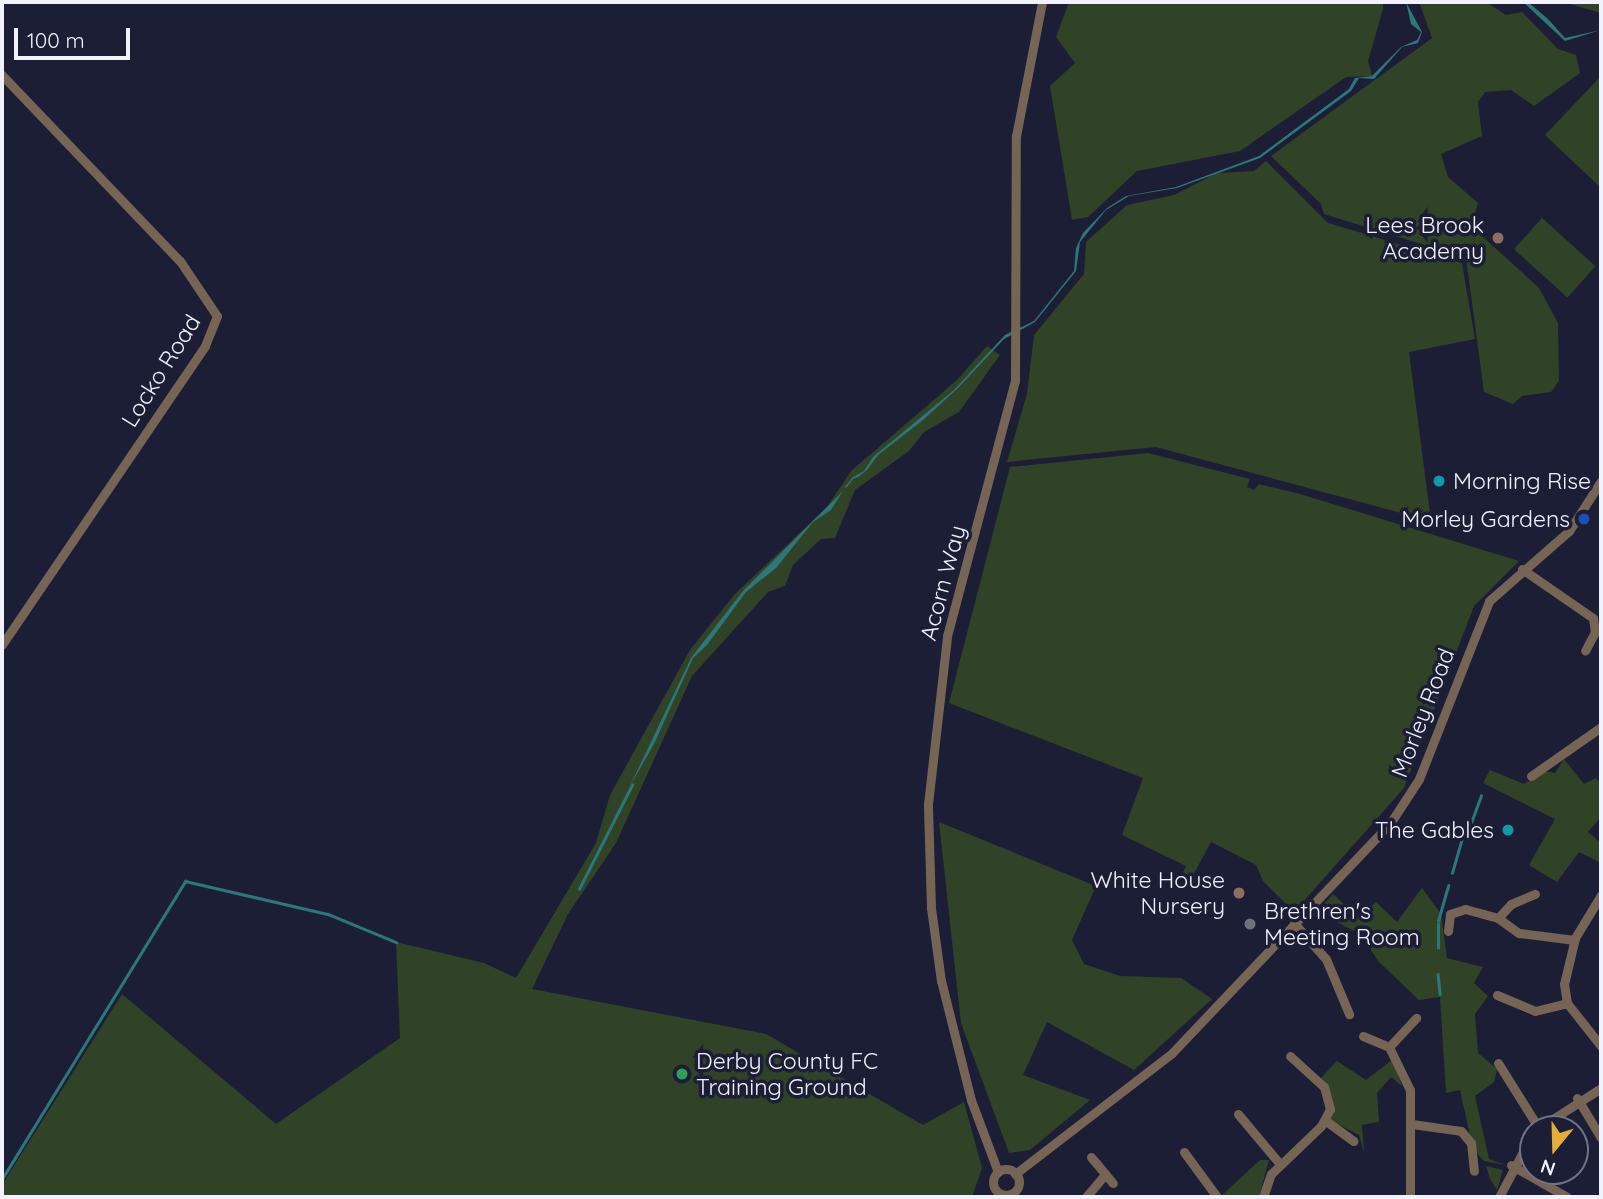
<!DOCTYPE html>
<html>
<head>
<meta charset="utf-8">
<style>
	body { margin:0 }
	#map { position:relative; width:1603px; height:1199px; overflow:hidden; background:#1c1e36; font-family:Quicksand,sans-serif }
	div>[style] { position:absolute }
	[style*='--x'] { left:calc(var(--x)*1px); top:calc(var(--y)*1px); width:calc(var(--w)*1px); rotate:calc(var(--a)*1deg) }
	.green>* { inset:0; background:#304327; transform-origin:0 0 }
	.water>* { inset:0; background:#2c777b }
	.stream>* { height:2.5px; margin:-1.25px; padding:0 1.25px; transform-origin:1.25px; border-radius:1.25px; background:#2c777b }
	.minor>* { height:9px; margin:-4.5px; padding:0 4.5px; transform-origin:4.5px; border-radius:4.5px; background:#766455 }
	.minor>.ring { margin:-4.5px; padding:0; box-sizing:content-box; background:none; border:9px solid #766455; border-radius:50% }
	.dots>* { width:19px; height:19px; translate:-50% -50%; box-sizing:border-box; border:4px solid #1c1e36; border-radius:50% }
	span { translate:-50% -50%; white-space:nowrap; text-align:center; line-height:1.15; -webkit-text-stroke:7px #1c1e36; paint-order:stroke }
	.poi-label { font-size:23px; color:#f1f2fd }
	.right { translate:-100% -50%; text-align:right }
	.left { translate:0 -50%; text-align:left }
	.street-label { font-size:23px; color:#f1f2fd }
	.frame { position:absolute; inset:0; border:4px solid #f1f2fd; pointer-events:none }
	.north { position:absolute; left:1519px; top:1115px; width:70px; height:70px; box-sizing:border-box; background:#1c1e36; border:2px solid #717386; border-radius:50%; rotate:199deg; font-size:19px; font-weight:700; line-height:28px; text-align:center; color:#f1f2fd }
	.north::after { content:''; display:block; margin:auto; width:24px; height:32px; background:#e5ad36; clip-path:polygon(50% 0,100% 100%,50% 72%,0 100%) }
	.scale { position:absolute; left:14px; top:28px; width:116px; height:32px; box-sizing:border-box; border:4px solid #f1f2fd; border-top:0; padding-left:9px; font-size:21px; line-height:24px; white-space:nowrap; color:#f1f2fd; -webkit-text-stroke:5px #1c1e36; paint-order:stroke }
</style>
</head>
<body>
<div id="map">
	<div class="green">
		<div style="clip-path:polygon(1069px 2px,1383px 2px,1383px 9px,1368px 61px,1372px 76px,1346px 77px,1240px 151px,1137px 171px,1088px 217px,1072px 220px,1050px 86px,1075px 63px,1056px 37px)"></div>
		<div style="clip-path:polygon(1419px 2px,1486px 2px,1506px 15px,1522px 12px,1558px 49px,1576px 55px,1580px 73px,1534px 106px,1511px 90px,1485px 92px,1478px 102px,1482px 136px,1441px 154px,1448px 177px,1478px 203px,1474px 217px,1481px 235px,1539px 288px,1558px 323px,1559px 381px,1551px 392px,1522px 396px,1513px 404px,1484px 392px,1466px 258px,1324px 214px,1321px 204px,1271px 156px,1432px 38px)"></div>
		<div style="clip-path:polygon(1563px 2px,1601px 2px,1601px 13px)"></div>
		<div style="clip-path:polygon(1601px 76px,1601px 188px,1545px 135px)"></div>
		<div style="clip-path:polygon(1266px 161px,1328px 223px,1462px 263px,1475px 339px,1409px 352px,1431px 521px,1156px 447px,1007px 462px,1027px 394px,1034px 335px,1084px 274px,1086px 242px,1127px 205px,1174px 195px,1217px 173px,1254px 171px)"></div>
		<div style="left:1542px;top:218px;width:72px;height:42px;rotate:42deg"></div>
		<div style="clip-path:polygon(987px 346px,1000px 355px,959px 412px,924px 432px,909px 451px,855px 490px,835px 538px,821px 539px,793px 565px,785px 586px,768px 592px,692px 676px,616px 843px,568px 914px,532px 989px,766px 1034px,923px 1125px,964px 1102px,982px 1168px,972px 1197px,2px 1197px,2px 1185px,122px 994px,276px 1124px,400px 1038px,396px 942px,484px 963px,516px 978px,596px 843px,610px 795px,690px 650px,734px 595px,827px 507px,851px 471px,957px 380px)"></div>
		<div style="clip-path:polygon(1148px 453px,1250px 479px,1247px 487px,1254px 490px,1259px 484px,1300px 494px,1519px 561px,1474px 606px,1404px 788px,1294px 912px,1263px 881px,1256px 865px,1211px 842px,1191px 879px,1183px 873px,1186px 866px,1122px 835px,1143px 778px,949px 703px,1010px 467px)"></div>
		<div style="clip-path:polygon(1564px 759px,1584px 784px,1596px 778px,1601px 784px,1601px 817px,1588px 832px,1601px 843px,1601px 863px,1579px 852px,1557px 882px,1529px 865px,1555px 819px,1483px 783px,1490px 770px,1524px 784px,1544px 771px,1555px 773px)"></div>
		<div style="clip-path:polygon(939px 822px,1096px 886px,1072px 940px,1084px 964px,1120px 976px,1181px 978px,1212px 999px,1134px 1070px,1047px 1022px,1023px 1075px,1090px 1100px,1030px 1150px,1009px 1153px,961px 1023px)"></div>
		<div style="clip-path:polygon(1422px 888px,1441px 914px,1447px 958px,1483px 967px,1474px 983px,1488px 996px,1475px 1014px,1478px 1053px,1497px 1069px,1494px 1082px,1475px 1096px,1489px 1159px,1506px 1165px,1484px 1161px,1473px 1149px,1460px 1090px,1446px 1093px,1440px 997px,1419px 1000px,1378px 961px,1362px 935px,1317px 912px,1333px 894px,1359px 918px,1376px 902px,1397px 922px)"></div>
		<div style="clip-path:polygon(1392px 1060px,1402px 1086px,1391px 1077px,1377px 1093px,1379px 1122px,1362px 1125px,1364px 1152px,1359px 1135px,1330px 1120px,1328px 1085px,1320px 1079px,1337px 1061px,1366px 1080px)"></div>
		<div style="clip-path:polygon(1260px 1160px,1269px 1160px,1259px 1197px,1220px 1197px)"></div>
		<div style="clip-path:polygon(1486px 1166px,1503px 1170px,1497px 1190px,1490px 1179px)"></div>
	</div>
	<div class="water">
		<div style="clip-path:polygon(1406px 2px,1422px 32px,1418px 43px,1402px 47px,1374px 79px,1359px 78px,1351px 91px,1260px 158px,1177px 188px,1129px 196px,1106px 210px,1080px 242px,1076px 271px,1035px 322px,1004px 339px,958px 388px,923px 420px,878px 455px,867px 470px,858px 477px,853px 479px,847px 487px,844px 488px,853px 477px,864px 471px,873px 457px,954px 390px,1005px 335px,1034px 321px,1074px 271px,1076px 248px,1083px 233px,1107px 208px,1126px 196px,1176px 187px,1259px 156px,1349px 89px,1355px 78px,1372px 76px,1401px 47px,1417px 40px,1421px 32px,1411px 24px)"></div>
		<div style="clip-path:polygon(1523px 2px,1529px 3px,1548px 19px,1565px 38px,1601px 30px,1565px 41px)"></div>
		<div style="clip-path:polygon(843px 491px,831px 510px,813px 522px,776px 568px,746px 592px,707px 645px,693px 658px,654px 744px,630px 786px,691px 658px,743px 591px)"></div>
	</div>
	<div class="stream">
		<div style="--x:1471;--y:823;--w:29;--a:-70"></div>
		<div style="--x:1452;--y:873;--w:35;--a:-74"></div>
		<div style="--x:579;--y:889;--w:117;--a:-63"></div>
		<div style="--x:1438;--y:921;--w:37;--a:-74"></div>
		<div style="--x:1438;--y:948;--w:24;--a:-90"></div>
		<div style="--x:1438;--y:974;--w:20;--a:84"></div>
		<div style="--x:2;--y:1179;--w:350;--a:-58.4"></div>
		<div style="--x:185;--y:881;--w:147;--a:13"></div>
		<div style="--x:328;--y:914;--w:74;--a:22.4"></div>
	</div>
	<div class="minor">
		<div style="--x:2;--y:75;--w:257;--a:46.3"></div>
		<div style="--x:180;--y:261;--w:66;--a:56.1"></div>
		<div style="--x:217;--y:316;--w:32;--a:112"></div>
		<div style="--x:205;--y:346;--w:361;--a:124.2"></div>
		<div style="--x:1522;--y:569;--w:86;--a:34.6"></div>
		<div style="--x:1593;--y:618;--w:14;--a:82"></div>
		<div style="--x:1595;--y:632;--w:21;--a:118"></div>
		<div style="--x:1531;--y:776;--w:85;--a:-35"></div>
		<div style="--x:1601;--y:895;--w:50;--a:121.2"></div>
		<div style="--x:1575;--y:938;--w:47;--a:103.4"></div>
		<div style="--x:1564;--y:984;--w:19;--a:81"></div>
		<div style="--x:1567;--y:1003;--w:55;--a:51.7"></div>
		<div style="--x:1498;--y:918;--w:19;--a:-47"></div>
		<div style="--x:1511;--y:904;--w:26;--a:-23"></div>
		<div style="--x:1294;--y:923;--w:48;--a:48.4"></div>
		<div style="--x:1326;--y:959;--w:60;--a:67.3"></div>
		<div style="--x:1448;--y:931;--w:17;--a:-83"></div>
		<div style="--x:1450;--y:914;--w:16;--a:-18"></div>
		<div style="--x:1465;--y:909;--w:34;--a:15"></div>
		<div style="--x:1498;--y:918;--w:26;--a:36"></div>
		<div style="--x:1519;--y:933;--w:56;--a:7.1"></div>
		<div style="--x:1497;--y:995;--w:41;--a:22.8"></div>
		<div style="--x:1535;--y:1011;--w:33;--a:-14"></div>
		<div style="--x:1363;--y:1036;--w:28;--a:23"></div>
		<div style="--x:1498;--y:1063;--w:75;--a:58"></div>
		<div style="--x:1577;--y:1098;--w:47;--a:59"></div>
		<div style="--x:1238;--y:1114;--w:65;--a:50"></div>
		<div style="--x:1326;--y:1121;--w:34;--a:36"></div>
		<div style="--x:1412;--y:1124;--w:49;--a:8.1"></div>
		<div style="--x:1461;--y:1131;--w:16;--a:50"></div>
		<div style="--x:1471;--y:1143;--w:28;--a:84"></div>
		<div style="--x:1537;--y:1129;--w:76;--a:-32.6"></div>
		<div style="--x:1184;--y:1152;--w:56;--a:53.7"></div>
		<div style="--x:1091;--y:1157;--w:34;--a:50"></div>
		<div style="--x:1511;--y:1165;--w:64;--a:29.7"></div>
		<div class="ring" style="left:993px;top:1169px;width:17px;height:17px"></div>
		<div style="--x:998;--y:1172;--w:77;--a:-110.6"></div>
		<div style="--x:971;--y:1100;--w:123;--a:-104.1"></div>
		<div style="--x:941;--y:981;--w:74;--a:-97.8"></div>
		<div style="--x:931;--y:908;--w:104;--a:-91.7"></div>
		<div style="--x:928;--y:804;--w:169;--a:-83.5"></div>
		<div style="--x:947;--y:636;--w:264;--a:-75.1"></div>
		<div style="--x:1015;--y:381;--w:245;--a:-89.8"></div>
		<div style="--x:1016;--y:136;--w:136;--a:-79"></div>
		<div style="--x:1015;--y:1174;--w:198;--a:-37.6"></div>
		<div style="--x:1172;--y:1053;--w:318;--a:-46.5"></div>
		<div style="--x:1391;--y:822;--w:51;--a:-56.9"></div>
		<div style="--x:1419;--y:779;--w:191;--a:-68.5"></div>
		<div style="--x:1489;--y:601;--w:106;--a:-41.2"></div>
		<div style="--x:1569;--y:531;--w:59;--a:-57.4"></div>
		<div style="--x:1086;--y:1197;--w:30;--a:-50"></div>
		<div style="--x:1263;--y:1197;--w:24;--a:-71"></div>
		<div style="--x:1271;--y:1174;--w:69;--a:-43.8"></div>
		<div style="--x:1321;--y:1126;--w:19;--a:-62"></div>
		<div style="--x:1330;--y:1109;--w:23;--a:-105"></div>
		<div style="--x:1324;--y:1087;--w:46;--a:-137.6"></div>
		<div style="--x:1410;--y:1197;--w:107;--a:-90"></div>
		<div style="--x:1410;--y:1090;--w:48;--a:-116"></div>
		<div style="--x:1389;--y:1047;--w:40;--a:-47"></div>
		<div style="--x:1499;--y:1197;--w:72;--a:-62"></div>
	</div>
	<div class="dots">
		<div style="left:1498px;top:238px;background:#8d6e63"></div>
		<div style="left:1439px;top:481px;background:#0f9aa8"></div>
		<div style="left:1584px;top:519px;background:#1a4fb4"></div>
		<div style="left:1508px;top:830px;background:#0f9aa8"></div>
		<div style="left:1239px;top:893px;background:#8d6e63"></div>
		<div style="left:1250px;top:924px;background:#6b7280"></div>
		<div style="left:682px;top:1074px;background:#2e9e5b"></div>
	</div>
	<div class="poi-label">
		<span class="right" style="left:1484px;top:238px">Lees Brook<br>Academy</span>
		<span class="left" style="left:1453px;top:481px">Morning Rise</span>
		<span class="right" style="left:1570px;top:519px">Morley Gardens</span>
		<span class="right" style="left:1494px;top:830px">The Gables</span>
		<span class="right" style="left:1225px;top:893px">White House<br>Nursery</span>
		<span class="left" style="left:1264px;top:924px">Brethren's<br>Meeting Room</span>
		<span class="left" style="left:696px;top:1074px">Derby County FC<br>Training Ground</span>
	</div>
	<div class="street-label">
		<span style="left:161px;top:371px;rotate:-58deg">Locko Road</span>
		<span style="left:943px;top:583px;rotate:-75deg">Acorn Way</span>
		<span style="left:1423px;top:713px;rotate:-69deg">Morley Road</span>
	</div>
	<div class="frame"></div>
	<div class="north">N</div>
	<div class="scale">100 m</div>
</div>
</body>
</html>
